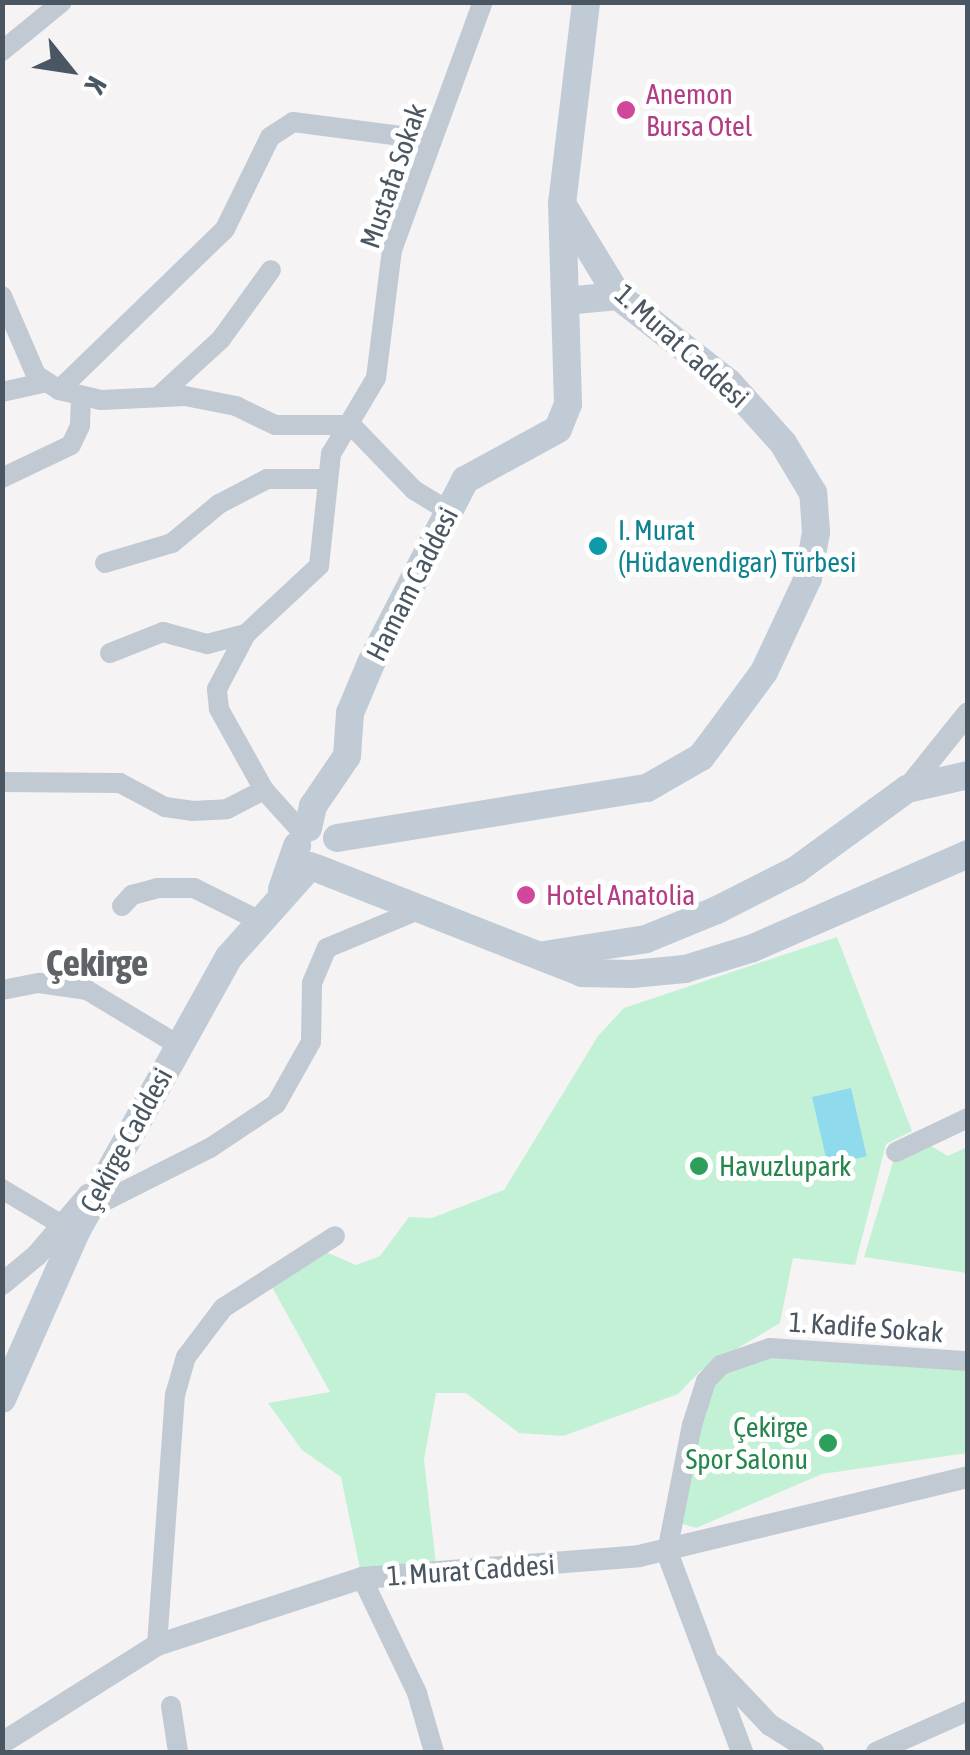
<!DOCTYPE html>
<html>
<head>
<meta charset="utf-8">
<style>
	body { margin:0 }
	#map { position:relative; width:970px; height:1755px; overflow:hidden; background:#f5f3f3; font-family:"Asap Condensed",sans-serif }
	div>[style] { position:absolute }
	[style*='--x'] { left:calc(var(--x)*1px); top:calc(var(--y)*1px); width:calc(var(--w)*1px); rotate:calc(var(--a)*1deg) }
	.green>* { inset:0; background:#c3f1d5 }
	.water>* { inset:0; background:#90daee; transform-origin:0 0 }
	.minor>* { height:20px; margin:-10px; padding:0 10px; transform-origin:10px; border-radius:10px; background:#c1cad2 }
	.tertiary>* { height:22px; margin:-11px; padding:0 11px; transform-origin:11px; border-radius:11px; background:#c1cad2 }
	.secondary>* { height:28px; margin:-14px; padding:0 14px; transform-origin:14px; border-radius:14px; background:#c1cbd6 }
	.dots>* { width:28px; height:28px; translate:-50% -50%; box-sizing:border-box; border:5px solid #fff; border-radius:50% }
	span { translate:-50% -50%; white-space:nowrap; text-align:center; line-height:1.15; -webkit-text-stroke:10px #fff; paint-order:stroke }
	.hotel-label { font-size:28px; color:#b23c85 }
	.left { translate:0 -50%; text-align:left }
	.street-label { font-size:28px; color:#4a5661 }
	.culture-label { font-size:28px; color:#0d838f }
	.leisure-label { font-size:28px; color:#27864d }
	.right { translate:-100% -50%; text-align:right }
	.district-label { font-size:38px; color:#5f6368; font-weight:700 }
	.frame { position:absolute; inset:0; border:5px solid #4a5661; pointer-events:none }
	.north { position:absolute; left:20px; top:20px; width:100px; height:100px; -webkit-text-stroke:8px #fff; paint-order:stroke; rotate:120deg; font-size:28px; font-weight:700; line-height:40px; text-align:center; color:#4a5661 }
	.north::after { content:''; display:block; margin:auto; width:35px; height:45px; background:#4a5661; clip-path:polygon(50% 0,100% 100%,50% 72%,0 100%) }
</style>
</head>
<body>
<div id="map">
	<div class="green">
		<div style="clip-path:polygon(837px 937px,912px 1131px,886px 1144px,855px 1265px,793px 1258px,780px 1323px,700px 1371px,678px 1394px,563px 1436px,519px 1433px,466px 1393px,436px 1393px,424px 1460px,437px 1573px,362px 1578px,341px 1477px,302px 1450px,268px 1403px,330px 1392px,266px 1276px,314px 1247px,356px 1265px,380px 1256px,409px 1217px,432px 1218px,504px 1190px,598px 1036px,624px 1008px)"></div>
		<div style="clip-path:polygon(921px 1140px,948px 1156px,967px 1147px,967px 1273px,864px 1257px,896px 1152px)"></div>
		<div style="clip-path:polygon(770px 1348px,967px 1361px,967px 1453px,822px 1474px,696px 1528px,671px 1520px,706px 1381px)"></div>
	</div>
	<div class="water">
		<div style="left:851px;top:1088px;width:70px;height:40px;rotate:77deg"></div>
	</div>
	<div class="minor">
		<div style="--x:2;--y:51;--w:77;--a:-39.2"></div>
		<div style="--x:2;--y:296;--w:86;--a:66.7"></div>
		<div style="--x:36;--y:375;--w:27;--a:33"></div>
		<div style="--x:59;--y:390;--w:43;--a:13.4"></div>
		<div style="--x:101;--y:400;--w:84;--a:-2.7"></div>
		<div style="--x:185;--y:396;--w:52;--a:11.1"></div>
		<div style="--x:236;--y:406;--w:43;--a:26"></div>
		<div style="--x:275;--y:425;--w:76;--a:0"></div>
		<div style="--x:351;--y:425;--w:91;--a:45.9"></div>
		<div style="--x:414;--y:490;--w:42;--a:31.4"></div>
		<div style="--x:59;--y:390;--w:231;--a:-44.1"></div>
		<div style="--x:225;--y:229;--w:102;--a:-63.9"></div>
		<div style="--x:270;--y:137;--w:27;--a:-33"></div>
		<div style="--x:293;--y:122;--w:140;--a:7.4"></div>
		<div style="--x:2;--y:392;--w:46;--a:-12.5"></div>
		<div style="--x:158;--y:397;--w:86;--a:-42.6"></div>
		<div style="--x:221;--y:339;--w:85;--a:-54.1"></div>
		<div style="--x:2;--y:478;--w:76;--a:-25.6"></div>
		<div style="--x:71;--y:445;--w:21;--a:-65"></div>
		<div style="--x:80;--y:426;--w:27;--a:-88"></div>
		<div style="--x:105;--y:563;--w:70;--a:-16.6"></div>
		<div style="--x:172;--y:543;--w:61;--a:-39.7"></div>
		<div style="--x:219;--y:504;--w:54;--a:-27.5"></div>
		<div style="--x:267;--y:479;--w:59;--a:0"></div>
		<div style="--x:110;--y:653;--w:57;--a:-21.6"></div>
		<div style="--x:163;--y:632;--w:46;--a:15.3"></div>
		<div style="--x:207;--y:644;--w:40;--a:-14.4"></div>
		<div style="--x:2;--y:782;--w:118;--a:0.5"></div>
		<div style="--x:120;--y:783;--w:51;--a:28.1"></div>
		<div style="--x:165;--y:807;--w:27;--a:8"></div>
		<div style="--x:192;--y:811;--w:35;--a:-3"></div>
		<div style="--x:227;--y:809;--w:42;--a:-27.2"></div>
		<div style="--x:302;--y:832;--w:57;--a:-132.1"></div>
		<div style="--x:264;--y:790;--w:93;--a:-119.1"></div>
		<div style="--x:219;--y:709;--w:20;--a:-96"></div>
		<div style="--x:217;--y:689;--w:62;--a:-62.2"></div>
		<div style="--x:246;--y:634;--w:100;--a:-43"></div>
		<div style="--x:319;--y:566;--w:113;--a:-83.9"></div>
		<div style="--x:331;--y:454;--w:88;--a:-59.4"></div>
		<div style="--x:376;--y:378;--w:129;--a:-82.9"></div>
		<div style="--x:392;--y:250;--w:264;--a:-69.9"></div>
		<div style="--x:122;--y:906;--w:15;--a:-48"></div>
		<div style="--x:132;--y:895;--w:27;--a:-15"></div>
		<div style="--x:158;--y:888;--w:36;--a:0"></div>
		<div style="--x:194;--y:888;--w:72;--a:26.6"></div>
		<div style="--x:2;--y:990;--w:38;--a:-11"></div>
		<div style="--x:39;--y:983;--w:49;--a:8.3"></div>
		<div style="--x:87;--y:990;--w:106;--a:31.1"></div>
		<div style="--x:896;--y:1152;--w:80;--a:-25.3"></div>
		<div style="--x:2;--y:1189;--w:70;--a:31"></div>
		<div style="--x:91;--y:1208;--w:133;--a:-26.8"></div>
		<div style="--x:210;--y:1148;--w:79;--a:-33.7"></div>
		<div style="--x:276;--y:1104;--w:71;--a:-60.6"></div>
		<div style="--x:311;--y:1042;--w:59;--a:-89"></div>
		<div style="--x:312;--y:983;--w:38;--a:-67"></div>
		<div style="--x:327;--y:948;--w:104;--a:-22.6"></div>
		<div style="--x:667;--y:1552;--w:129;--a:-78.9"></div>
		<div style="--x:692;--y:1425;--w:46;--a:-72.3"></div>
		<div style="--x:706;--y:1381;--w:22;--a:-47"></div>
		<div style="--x:721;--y:1365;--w:52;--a:-19.1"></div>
		<div style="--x:770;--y:1348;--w:198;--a:3.8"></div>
		<div style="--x:362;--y:1578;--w:127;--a:64.4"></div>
		<div style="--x:417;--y:1693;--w:61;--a:73.9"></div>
		<div style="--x:157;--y:1645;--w:251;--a:-85.9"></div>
		<div style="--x:175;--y:1395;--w:40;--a:-74"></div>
		<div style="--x:186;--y:1357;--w:61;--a:-52.9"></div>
		<div style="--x:223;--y:1308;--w:133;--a:-32.7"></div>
		<div style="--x:171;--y:1706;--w:47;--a:81.3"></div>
		<div style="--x:876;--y:1752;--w:101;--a:-24"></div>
	</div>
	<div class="tertiary">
		<div style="--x:907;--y:789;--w:97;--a:-51.2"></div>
		<div style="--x:2;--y:1284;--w:45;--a:-39.6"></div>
		<div style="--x:37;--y:1255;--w:79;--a:-49.6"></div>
		<div style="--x:667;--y:1552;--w:214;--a:69.4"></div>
		<div style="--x:713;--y:1665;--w:83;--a:46.5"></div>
		<div style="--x:770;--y:1725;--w:51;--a:32.1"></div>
		<div style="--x:2;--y:1743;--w:183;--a:-32.3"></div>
		<div style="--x:157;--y:1645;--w:216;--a:-18.1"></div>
		<div style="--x:362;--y:1578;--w:278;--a:-4.5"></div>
		<div style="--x:639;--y:1556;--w:338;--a:-13.5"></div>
	</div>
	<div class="secondary">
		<div style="--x:565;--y:301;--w:53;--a:-5.4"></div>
		<div style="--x:308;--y:828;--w:23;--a:-77"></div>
		<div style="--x:313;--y:806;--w:60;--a:-55.8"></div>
		<div style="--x:347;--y:756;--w:43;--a:-86"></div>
		<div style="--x:350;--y:713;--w:54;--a:-67.2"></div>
		<div style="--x:371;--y:663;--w:206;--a:-62.8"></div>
		<div style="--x:465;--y:480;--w:106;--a:-28.7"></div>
		<div style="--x:558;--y:429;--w:27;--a:-68"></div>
		<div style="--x:568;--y:404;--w:200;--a:-91.7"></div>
		<div style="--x:562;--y:204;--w:203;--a:-83.2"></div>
		<div style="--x:337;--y:838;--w:314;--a:-9.2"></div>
		<div style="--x:647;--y:788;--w:62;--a:-29.9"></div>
		<div style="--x:701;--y:757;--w:25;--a:-53"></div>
		<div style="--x:716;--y:737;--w:81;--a:-53.6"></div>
		<div style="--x:764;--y:672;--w:104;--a:-64.9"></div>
		<div style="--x:808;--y:578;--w:47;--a:-80.1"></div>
		<div style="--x:816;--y:532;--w:39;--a:-94"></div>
		<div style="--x:813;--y:493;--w:58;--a:-121"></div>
		<div style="--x:783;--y:443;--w:81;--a:-132"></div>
		<div style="--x:729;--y:383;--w:141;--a:-141.9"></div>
		<div style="--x:618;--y:296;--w:108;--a:-121.3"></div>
		<div style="--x:316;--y:868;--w:286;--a:21.5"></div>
		<div style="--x:582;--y:973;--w:50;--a:1.1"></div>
		<div style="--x:632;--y:974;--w:53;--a:-5.4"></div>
		<div style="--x:685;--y:969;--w:71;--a:-17.2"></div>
		<div style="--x:753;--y:948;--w:235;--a:-23.6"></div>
		<div style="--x:282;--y:889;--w:46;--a:-70.8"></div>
		<div style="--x:544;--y:955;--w:103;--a:-8.9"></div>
		<div style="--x:646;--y:939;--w:77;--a:-22.2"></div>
		<div style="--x:717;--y:910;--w:89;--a:-26.9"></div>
		<div style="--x:796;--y:870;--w:137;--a:-36.1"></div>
		<div style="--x:907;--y:789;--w:63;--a:-12.9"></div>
		<div style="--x:2;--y:1399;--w:185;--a:-66.1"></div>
		<div style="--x:77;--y:1230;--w:312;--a:-60.9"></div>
		<div style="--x:229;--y:957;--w:122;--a:-48.3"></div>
	</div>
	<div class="dots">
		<div style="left:626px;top:110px;background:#d1479c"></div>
		<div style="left:598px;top:546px;background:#0f9aa8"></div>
		<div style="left:526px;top:895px;background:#d1479c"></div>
		<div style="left:699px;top:1166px;background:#2e9e5b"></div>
		<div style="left:828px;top:1443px;background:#2e9e5b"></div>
	</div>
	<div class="hotel-label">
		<span class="left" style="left:646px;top:110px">Anemon<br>Bursa Otel</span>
		<span class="left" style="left:546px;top:895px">Hotel Anatolia</span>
	</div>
	<div class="street-label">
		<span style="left:393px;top:176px;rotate:-71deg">Mustafa Sokak</span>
		<span style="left:682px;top:346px;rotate:42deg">1. Murat Caddesi</span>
		<span style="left:412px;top:584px;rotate:-63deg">Hamam Caddesi</span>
		<span style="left:126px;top:1140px;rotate:-61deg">Çekirge Caddesi</span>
		<span style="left:866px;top:1327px;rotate:4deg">1. Kadife Sokak</span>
		<span style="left:471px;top:1570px;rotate:-4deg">1. Murat Caddesi</span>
	</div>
	<div class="culture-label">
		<span class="left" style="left:618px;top:546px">I. Murat<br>(Hüdavendigar) Türbesi</span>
	</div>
	<div class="leisure-label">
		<span class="left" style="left:719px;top:1166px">Havuzlupark</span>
		<span class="right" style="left:808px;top:1443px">Çekirge<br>Spor Salonu</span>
	</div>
	<div class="district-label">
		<span style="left:97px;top:963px">Çekirge</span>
	</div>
	<div class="frame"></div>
	<div class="north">K</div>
</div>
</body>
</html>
